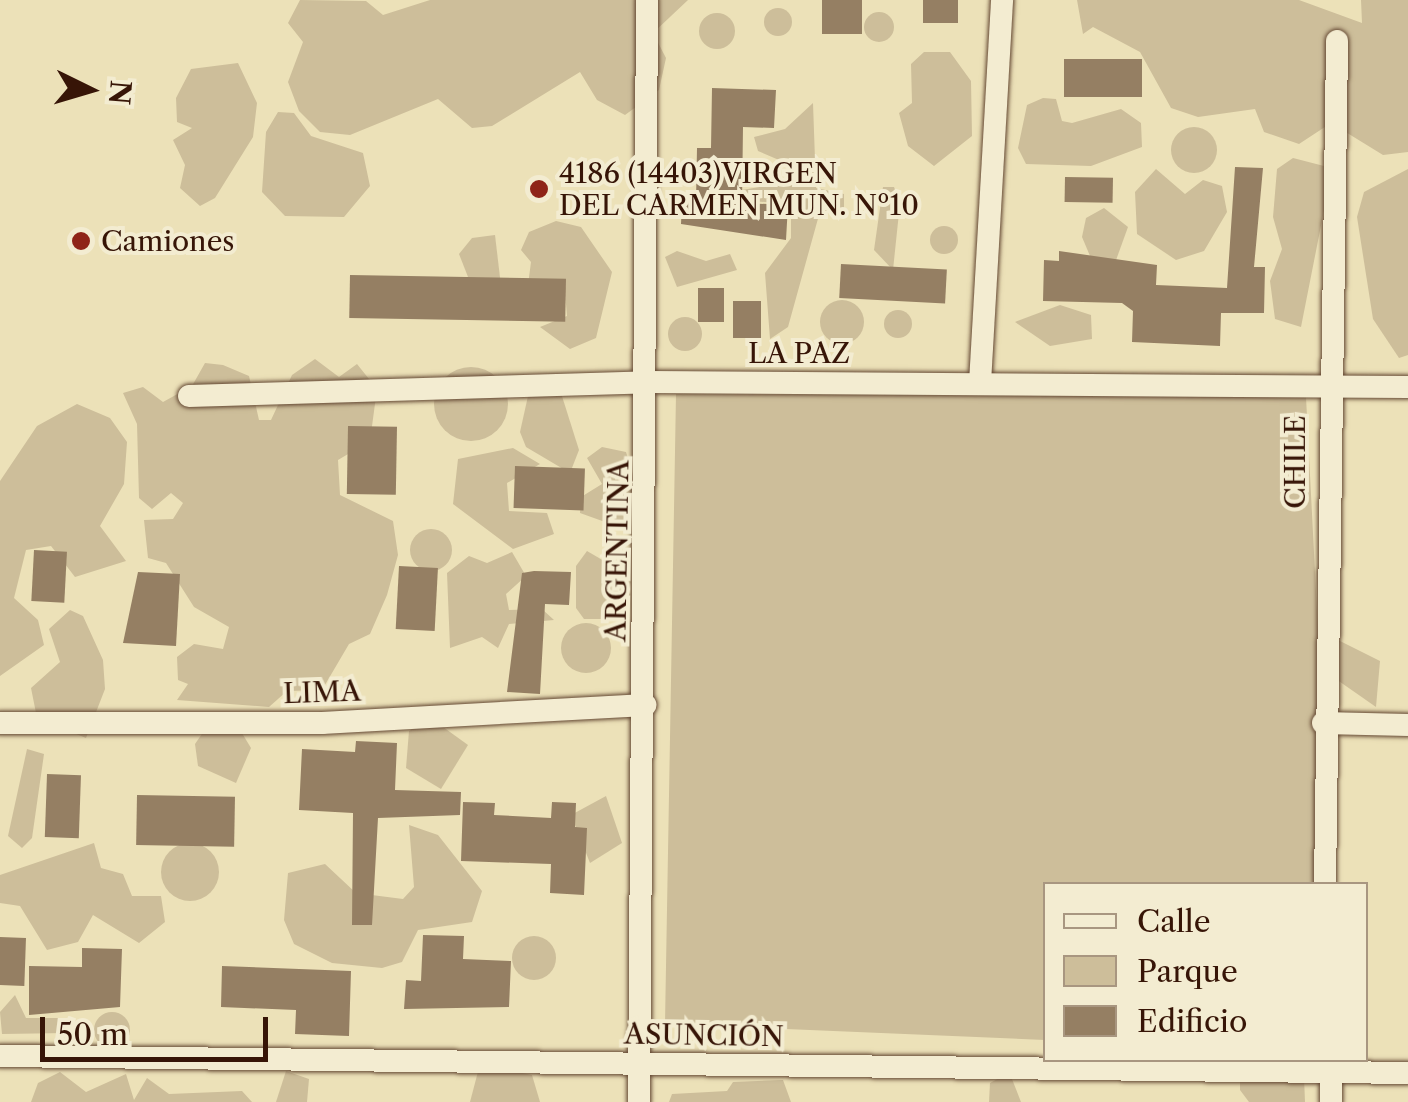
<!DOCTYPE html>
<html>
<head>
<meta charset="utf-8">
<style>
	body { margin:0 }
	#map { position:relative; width:1408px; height:1102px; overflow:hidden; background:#ece1b8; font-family:"Libre Caslon Text",serif }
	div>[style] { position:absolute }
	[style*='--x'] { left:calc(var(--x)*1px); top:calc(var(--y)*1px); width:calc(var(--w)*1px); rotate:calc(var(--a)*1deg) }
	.green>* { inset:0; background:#cdbe9a }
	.round { border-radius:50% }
	.building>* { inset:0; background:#957f63; transform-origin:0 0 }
	.roads { filter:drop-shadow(0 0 2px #644833) drop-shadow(0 0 2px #644833) }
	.street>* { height:22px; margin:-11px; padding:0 11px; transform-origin:11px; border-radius:11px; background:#f3ecd1 }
	.dots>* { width:28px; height:28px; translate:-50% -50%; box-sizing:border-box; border:5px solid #f3ecd1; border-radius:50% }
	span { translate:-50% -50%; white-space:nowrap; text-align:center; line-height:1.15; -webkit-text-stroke:8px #f3ecd1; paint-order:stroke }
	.poi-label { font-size:28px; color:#371507 }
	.left { translate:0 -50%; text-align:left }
	.street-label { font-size:28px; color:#371507 }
	.legend { position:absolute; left:1043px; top:882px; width:325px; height:180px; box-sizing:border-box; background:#f3ecd1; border:2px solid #a89680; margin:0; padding:12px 18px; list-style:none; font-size:30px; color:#371507 }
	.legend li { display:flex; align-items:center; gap:20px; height:50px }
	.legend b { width:50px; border:2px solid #a89680 }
	.north { position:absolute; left:40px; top:40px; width:100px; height:100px; -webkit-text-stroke:8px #f3ecd1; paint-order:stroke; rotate:95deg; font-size:28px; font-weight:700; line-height:40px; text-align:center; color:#371507 }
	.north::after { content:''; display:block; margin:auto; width:35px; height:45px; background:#371507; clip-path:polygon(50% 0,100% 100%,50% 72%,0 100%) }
	.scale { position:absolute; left:40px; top:1017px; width:228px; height:45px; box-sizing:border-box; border:5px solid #371507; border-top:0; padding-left:12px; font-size:30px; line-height:35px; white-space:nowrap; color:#371507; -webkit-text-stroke:8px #f3ecd1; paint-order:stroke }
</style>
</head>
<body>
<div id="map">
	<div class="green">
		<div style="clip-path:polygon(300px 0,366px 1px,383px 15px,430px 0,688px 0,653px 33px,666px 58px,659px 90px,625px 115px,597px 100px,580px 72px,492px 126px,472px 128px,438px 99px,350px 135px,320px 132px,299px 111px,288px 82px,303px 42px,288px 23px)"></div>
		<div style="clip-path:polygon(1077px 0,1299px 0,1362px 23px,1361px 0,1408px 0,1408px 152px,1383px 155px,1331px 123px,1299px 144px,1264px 132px,1255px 109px,1198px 117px,1171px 108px,1140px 52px,1093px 27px,1083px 34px)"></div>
		<div class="round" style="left:764px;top:8px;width:28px;height:28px"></div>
		<div class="round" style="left:864px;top:12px;width:30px;height:30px"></div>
		<div class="round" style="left:699px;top:13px;width:36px;height:36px"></div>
		<div style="clip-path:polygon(950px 52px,971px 81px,972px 136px,934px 166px,908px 146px,899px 113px,912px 103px,911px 64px,924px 52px)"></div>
		<div style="clip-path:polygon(238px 63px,257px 103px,253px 137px,215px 198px,200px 206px,180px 188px,185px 165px,173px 140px,192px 128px,177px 122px,176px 98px,191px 69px)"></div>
		<div style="clip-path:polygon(1043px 98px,1056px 99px,1062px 121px,1072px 123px,1121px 109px,1141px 123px,1142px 147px,1091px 166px,1026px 164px,1018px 148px,1027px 105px)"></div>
		<div style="clip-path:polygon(813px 103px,816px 188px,844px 194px,844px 210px,819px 215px,788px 327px,770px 339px,765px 273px,791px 238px,791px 204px,737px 200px,736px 191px,795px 181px,793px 166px,758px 151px,754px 137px,785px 129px)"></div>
		<div style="clip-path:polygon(278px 112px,294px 113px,311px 136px,363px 153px,370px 186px,344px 217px,285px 216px,262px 192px,266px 132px)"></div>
		<div class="round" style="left:1171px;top:127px;width:46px;height:46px"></div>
		<div style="clip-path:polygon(1293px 158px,1324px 166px,1329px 185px,1301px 327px,1275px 319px,1270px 281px,1282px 249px,1273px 217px,1277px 169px)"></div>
		<div style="clip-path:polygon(1156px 169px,1185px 194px,1203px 180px,1222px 186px,1227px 212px,1204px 251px,1176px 260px,1137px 234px,1135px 192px)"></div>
		<div style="clip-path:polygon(1408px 169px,1408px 355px,1399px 358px,1373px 319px,1357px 217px,1364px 192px)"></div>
		<div style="clip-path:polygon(883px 187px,894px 187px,900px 203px,893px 270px,874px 250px)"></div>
		<div style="clip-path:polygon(1104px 208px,1128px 227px,1111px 274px,1093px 263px,1082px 237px,1086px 218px)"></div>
		<div style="clip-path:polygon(556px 221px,581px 227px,612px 272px,596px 338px,570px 349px,540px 327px,567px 316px,565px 292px,528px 285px,531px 262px,521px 250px,529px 232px)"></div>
		<div class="round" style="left:930px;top:226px;width:28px;height:28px"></div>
		<div style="clip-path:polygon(495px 235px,501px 286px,470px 282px,459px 254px,472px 238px)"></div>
		<div style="clip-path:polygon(677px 251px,706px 261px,730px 254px,737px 270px,677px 287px,665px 257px)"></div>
		<div class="round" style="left:820px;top:300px;width:44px;height:44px"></div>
		<div style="clip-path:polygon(1060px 305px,1091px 315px,1092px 339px,1050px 346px,1015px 322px)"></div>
		<div class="round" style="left:884px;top:310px;width:28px;height:28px"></div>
		<div class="round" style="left:668px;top:317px;width:34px;height:34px"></div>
		<div style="clip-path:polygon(315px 359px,339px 377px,357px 364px,377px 389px,370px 441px,338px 460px,340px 495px,393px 521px,398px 555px,387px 595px,370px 634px,349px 644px,322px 690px,287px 691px,269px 707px,177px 700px,188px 684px,178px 680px,177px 657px,194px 644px,223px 649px,229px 627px,194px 607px,166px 563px,148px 558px,144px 520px,173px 519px,183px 503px,171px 493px,152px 509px,139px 498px,137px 424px,123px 393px,143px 387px,163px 402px,192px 386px,205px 363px,223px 365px,249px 376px,259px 420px,271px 420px,292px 375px)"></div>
		<div class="round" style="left:434px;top:367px;width:74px;height:74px"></div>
		<div style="clip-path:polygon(561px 393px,579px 450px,570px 473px,526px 447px,520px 432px,528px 396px)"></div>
		<div style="clip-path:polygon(676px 394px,1306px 397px,1331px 884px,1046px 884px,1045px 1040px,665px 1024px)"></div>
		<div style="clip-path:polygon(77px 404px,110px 418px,127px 442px,124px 484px,100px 526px,126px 561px,75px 577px,51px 546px,26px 550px,14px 598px,38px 620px,44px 645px,0 676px,0 481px,37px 426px)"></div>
		<div style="clip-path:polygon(602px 447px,626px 452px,636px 484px,630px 521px,619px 527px,580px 513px,581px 497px,602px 484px,587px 458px)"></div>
		<div style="clip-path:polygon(513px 448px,540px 464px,507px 483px,509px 511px,547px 513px,554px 534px,513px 549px,453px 504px,458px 459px)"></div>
		<div class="round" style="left:410px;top:529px;width:42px;height:42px"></div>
		<div style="clip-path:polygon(587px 551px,623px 572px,623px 600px,610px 619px,584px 619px,576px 608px,576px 566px)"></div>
		<div style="clip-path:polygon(512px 552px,526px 576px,506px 594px,509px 610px,542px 609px,554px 620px,509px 624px,498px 648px,482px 637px,450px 648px,447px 573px,469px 556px,487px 563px)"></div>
		<div style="clip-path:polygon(70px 610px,83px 616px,103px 660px,105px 689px,86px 738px,37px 718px,31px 688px,60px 662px,49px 629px)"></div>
		<div class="round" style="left:561px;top:623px;width:50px;height:50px"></div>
		<div style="clip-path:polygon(1338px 640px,1380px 661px,1376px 707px,1333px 677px)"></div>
		<div style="clip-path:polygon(217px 712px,231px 715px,251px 748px,236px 783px,198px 766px,195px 744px)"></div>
		<div style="clip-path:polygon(432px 719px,468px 745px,441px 789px,406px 768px,409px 731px)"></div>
		<div style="clip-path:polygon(27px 749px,44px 754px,32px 838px,22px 848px,8px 836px)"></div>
		<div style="clip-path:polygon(606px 796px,622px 843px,590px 863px,571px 815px)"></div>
		<div style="clip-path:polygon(409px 825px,438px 835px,482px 891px,472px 922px,418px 930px,402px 962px,382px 968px,332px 963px,294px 944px,284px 920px,288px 873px,325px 864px,356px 893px,403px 899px,414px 887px)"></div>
		<div class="round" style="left:161px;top:843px;width:58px;height:58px"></div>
		<div style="clip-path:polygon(94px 843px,101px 868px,123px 874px,132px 896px,161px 896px,165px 922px,139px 943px,93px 915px,78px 942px,47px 950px,20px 906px,0 903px,0 875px)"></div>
		<div class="round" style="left:512px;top:936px;width:44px;height:44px"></div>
		<div style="clip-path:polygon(15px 995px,26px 1018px,60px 1018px,67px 1033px,2px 1034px,0 1012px)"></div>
		<div class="round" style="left:94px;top:1012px;width:36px;height:36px"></div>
		<div style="clip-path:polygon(480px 1064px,532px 1075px,540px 1102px,470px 1102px)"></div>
		<div style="clip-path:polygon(286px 1071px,309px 1079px,307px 1102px,276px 1102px)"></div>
		<div style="clip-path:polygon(60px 1072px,86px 1092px,126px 1074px,134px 1100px,147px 1078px,169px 1094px,242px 1091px,252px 1102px,31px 1102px,38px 1083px)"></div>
		<div style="clip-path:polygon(1001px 1077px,1012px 1079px,1021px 1102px,989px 1102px,990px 1083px)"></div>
		<div style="clip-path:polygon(1304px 1077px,1305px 1102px,1249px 1102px,1240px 1090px,1240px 1081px)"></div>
		<div style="clip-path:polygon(783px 1080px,791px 1102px,669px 1102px,672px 1094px,727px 1091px,733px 1082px)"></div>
	</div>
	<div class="building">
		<div style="left:822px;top:0;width:40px;height:34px"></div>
		<div style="left:923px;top:0;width:35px;height:23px"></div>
		<div style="left:1142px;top:59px;width:38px;height:78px;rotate:90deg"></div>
		<div style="clip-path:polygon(712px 88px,776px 90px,774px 128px,743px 127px,742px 203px,788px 205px,786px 240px,681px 224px,682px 201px,696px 201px,697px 148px,711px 148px)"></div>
		<div style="clip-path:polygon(1235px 167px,1263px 168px,1254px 267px,1265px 267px,1264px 313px,1221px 313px,1220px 346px,1132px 342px,1133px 311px,1122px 303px,1043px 301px,1044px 260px,1059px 261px,1059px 251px,1157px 265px,1156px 285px,1227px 288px)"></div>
		<div style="left:1065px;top:177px;width:48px;height:25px;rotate:1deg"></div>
		<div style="left:841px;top:264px;width:106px;height:34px;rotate:3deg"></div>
		<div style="left:350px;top:275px;width:216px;height:43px;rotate:1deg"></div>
		<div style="left:698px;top:288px;width:26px;height:34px"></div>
		<div style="left:733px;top:301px;width:28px;height:37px"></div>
		<div style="left:348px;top:426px;width:49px;height:68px;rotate:1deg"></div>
		<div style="left:515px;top:466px;width:70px;height:42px;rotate:2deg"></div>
		<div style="left:34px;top:550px;width:33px;height:51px;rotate:3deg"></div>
		<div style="left:399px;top:566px;width:39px;height:63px;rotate:3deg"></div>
		<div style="clip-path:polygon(534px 571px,571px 572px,569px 605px,545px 604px,540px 694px,507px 692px,522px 573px)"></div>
		<div style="clip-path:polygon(138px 572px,180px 574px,176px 646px,123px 643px)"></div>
		<div style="clip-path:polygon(356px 741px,397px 743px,395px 790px,461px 792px,460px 815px,378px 818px,372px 925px,352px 925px,353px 813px,299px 810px,302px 749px,355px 752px)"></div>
		<div style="left:47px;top:774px;width:34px;height:63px;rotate:2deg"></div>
		<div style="left:137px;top:795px;width:98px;height:50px;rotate:1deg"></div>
		<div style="clip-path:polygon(463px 802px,495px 803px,494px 815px,551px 818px,552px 802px,576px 803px,575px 827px,587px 828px,584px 895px,550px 893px,551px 864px,461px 861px)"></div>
		<div style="clip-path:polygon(423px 935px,464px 936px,463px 959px,511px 961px,509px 1007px,404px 1009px,406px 980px,421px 981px)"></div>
		<div style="left:0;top:937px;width:26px;height:48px;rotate:2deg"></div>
		<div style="clip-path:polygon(82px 948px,122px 949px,120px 1007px,29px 1015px,29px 966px,82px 967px)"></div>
		<div style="clip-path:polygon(222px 966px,351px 971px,349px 1036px,295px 1034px,296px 1010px,221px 1007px)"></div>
	</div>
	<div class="roads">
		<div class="street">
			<div style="--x:980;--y:383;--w:384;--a:-86.7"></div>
			<div style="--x:189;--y:396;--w:460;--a:-1.7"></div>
			<div style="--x:649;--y:382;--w:759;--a:0.38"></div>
			<div style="--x:0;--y:723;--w:322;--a:0"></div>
			<div style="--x:322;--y:723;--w:324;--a:-3.2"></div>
			<div style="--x:1323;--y:723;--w:85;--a:1.3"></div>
			<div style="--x:1325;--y:884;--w:843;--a:-89.18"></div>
			<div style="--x:0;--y:1056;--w:1408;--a:0.69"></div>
			<div style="--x:1331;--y:1060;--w:42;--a:90"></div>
			<div style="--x:639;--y:1102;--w:1102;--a:-89.58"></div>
		</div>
	</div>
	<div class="dots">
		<div style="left:539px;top:189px;background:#8f2418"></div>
		<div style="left:81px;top:241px;background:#8f2418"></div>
	</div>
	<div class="poi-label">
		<span class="left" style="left:559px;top:189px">4186 (14403)VIRGEN<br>DEL CARMEN MUN. Nº10</span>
		<span class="left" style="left:101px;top:241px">Camiones</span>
	</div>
	<div class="street-label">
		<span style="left:799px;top:353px">LA PAZ</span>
		<span style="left:1295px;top:462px;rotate:-90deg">CHILE</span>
		<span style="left:617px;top:551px;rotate:-89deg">ARGENTINA</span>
		<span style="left:322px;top:692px;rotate:-2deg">LIMA</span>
		<span style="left:704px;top:1035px;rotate:1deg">ASUNCIÓN</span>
	</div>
	<ul class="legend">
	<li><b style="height:12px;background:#f3ecd1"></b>Calle</li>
	<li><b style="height:28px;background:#cdbe9a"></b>Parque</li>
	<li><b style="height:28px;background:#957f63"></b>Edificio</li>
	</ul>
	<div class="north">N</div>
	<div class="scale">50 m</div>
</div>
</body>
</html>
